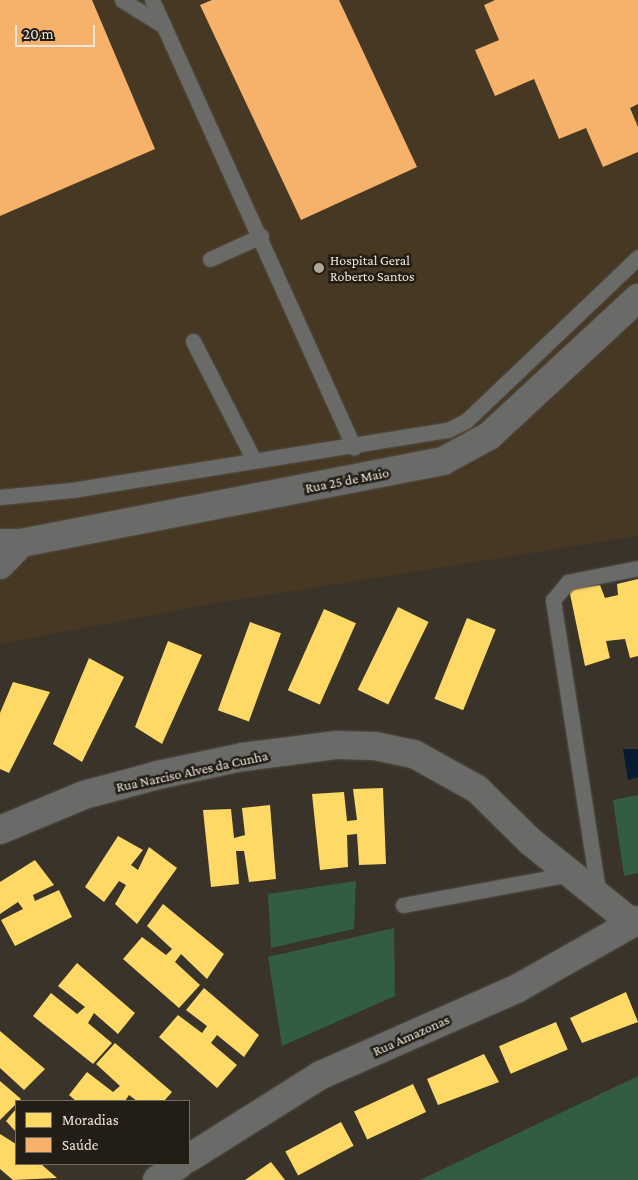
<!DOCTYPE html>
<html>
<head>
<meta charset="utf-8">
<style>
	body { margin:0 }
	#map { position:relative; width:638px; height:1180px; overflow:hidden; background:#3a3329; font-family:"Crimson Pro",serif }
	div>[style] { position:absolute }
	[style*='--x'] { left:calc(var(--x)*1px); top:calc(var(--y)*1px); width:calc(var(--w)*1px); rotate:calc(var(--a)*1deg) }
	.built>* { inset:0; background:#463823 }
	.green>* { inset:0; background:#325d41 }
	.water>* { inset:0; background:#071b33 }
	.homes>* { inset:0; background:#ffd966; transform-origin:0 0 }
	.health>* { inset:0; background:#f6b26b }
	.roads { filter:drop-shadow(0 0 1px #554f47) drop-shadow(0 0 1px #554f47) }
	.service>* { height:15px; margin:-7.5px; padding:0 7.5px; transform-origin:7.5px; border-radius:7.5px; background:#6a6a68 }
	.minor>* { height:28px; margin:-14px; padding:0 14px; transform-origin:14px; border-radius:14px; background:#6a6a68 }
	.dots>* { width:14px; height:14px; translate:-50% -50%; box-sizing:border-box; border:2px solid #221d15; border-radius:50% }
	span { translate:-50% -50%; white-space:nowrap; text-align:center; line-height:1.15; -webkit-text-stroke:5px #221d15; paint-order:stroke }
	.poi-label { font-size:14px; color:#eee6dc }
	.left { translate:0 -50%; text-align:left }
	.street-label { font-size:14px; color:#eee6dc }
	.legend { position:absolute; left:15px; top:1100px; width:175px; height:65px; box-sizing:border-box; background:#221d15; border:1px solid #746d65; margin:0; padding:6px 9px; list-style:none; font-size:15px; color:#eee6dc }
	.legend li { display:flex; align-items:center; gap:10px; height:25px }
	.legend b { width:25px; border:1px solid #746d65 }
	.scale { position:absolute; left:15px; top:25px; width:80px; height:22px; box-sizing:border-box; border:2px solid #eee6dc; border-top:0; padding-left:6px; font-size:15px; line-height:18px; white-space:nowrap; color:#eee6dc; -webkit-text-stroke:4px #221d15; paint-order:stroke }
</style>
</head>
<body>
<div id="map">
	<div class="built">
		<div style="clip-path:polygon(0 0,638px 0,638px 536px,211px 604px,0 644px)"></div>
	</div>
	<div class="green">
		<div style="clip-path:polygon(638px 795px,638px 873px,624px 876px,613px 800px)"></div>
		<div style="clip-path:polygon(356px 881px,354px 929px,271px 948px,268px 894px)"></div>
		<div style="clip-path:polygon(394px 928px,395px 996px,282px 1046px,268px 957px)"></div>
		<div style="clip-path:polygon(638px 1076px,638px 1180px,420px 1180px)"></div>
	</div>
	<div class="water">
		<div style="clip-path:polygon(623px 749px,638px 749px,638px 777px,628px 780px)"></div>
	</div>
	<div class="homes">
		<div style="clip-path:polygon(638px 579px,638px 656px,630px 658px,625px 639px,606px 641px,610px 658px,585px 666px,569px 589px,600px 585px,605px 598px,618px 595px,617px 584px)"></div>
		<div style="left:398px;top:607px;width:34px;height:92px;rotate:26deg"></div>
		<div style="left:324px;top:609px;width:35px;height:89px;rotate:24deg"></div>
		<div style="left:467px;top:618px;width:31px;height:87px;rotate:22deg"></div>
		<div style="left:250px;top:622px;width:33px;height:94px;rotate:20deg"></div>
		<div style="clip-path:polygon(168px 641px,202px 655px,162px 744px,135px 727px)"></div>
		<div style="clip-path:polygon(89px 658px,124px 677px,82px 762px,53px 744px)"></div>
		<div style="clip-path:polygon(13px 682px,50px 692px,9px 773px,0 769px,0 713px)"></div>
		<div style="clip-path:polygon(383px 788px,386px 864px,359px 865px,357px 834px,347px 835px,348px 867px,320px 870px,312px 794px,344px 792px,347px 821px,357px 820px,353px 789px)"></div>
		<div style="clip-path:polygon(270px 805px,276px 879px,249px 882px,244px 851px,236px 851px,239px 884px,211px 887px,203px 810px,231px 809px,234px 838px,245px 835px,242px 808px)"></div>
		<div style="clip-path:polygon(118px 836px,143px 850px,131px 865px,138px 870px,149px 847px,177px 868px,137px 924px,115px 904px,126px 885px,119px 881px,104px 902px,85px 887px)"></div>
		<div style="clip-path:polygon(35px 860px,54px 885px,33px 895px,35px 901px,59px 890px,72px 917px,15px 946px,1px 920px,23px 909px,18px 902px,0 914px,0 882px)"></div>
		<div style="clip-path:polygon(163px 904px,224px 954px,207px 979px,181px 954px,175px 962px,200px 985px,179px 1008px,123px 959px,142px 937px,166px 955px,172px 949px,147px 926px)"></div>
		<div style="clip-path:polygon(77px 963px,135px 1013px,118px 1034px,94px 1013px,88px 1023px,112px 1043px,93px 1064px,33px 1016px,51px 993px,77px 1014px,85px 1007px,58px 986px)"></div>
		<div style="clip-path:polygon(204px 988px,259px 1035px,244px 1057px,217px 1035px,211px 1043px,237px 1065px,217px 1088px,159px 1037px,178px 1015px,202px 1033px,207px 1026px,186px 1010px)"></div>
		<div style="clip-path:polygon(626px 992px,638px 1022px,582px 1043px,570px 1018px)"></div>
		<div style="left:556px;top:1022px;width:30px;height:62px;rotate:67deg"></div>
		<div style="clip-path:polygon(0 1031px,45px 1069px,24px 1090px,0 1068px)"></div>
		<div style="clip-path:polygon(115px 1043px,172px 1092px,164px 1101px,137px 1101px,129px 1095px,125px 1101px,76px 1101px,69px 1095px,87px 1072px,113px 1092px,120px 1086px,96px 1064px)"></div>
		<div style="clip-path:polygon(484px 1054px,499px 1082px,438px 1105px,427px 1079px)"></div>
		<div style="clip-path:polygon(0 1081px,21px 1099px,0 1120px)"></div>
		<div style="left:413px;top:1084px;width:31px;height:65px;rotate:65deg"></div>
		<div style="clip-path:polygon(16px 1109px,16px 1132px,6px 1121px)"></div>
		<div style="left:341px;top:1122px;width:27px;height:63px;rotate:62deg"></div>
		<div style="clip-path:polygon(0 1134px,16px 1144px,16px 1164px,41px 1164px,57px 1178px,13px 1180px,0 1169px)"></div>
		<div style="clip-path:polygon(271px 1162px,285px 1180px,245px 1180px)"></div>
	</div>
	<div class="health">
		<div style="clip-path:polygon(0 0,92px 0,155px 149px,0 216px)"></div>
		<div style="clip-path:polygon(212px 0,339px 0,417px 167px,301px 220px,200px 5px)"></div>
		<div style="clip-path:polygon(495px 0,638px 0,638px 104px,630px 108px,638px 127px,638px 152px,603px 167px,586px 128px,559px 139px,534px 79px,495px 96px,475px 50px,499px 40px,484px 5px)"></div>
	</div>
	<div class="roads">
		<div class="service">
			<div style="--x:122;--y:0;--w:49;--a:31.8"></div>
			<div style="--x:152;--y:0;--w:491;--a:65.7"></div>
			<div style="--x:210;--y:259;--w:56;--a:-24.3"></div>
			<div style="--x:193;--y:341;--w:131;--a:62.9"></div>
			<div style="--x:0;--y:497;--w:72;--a:-5.6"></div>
			<div style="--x:72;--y:490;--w:381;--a:-9.1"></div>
			<div style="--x:448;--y:430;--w:20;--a:-27"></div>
			<div style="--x:466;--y:421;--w:238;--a:-43.6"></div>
			<div style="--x:599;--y:897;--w:301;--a:-98.8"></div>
			<div style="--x:553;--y:600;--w:23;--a:-50"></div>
			<div style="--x:568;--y:582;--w:71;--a:-11.3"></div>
			<div style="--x:403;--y:905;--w:170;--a:-10.5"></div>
		</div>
		<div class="minor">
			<div style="--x:0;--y:543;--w:21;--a:0"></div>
			<div style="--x:21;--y:543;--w:430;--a:-11"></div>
			<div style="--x:443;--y:461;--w:52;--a:-28.5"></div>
			<div style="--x:489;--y:436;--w:203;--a:-42.8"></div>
			<div style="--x:0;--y:565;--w:30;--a:-46"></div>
			<div style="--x:0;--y:830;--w:91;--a:-22.6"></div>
			<div style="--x:84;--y:795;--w:77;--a:-15.1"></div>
			<div style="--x:158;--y:775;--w:87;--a:-12"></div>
			<div style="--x:243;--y:757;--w:93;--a:-7.4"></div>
			<div style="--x:335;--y:745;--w:40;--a:1.4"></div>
			<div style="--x:375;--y:746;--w:40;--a:12"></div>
			<div style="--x:414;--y:754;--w:72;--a:29.1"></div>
			<div style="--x:477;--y:789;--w:76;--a:44.5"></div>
			<div style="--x:531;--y:842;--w:128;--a:38.7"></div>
			<div style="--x:189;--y:1158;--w:156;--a:-32.2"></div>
			<div style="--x:321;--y:1075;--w:215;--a:-23.8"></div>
			<div style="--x:518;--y:988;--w:138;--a:-29.5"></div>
			<div style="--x:157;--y:1180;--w:28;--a:-35"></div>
		</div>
	</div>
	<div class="dots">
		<div style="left:319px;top:268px;background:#afa79d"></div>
	</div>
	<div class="poi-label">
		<span class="left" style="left:330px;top:268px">Hospital Geral<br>Roberto Santos</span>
	</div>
	<div class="street-label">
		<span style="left:347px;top:480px;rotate:-11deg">Rua 25 de Maio</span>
		<span style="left:192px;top:771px;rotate:-12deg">Rua Narciso Alves da Cunha</span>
		<span style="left:411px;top:1035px;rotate:-24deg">Rua Amazonas</span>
	</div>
	<ul class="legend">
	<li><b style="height:14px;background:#ffd966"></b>Moradias</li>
	<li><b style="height:14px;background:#f6b26b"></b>Saúde</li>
	</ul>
	<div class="scale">20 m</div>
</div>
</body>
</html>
